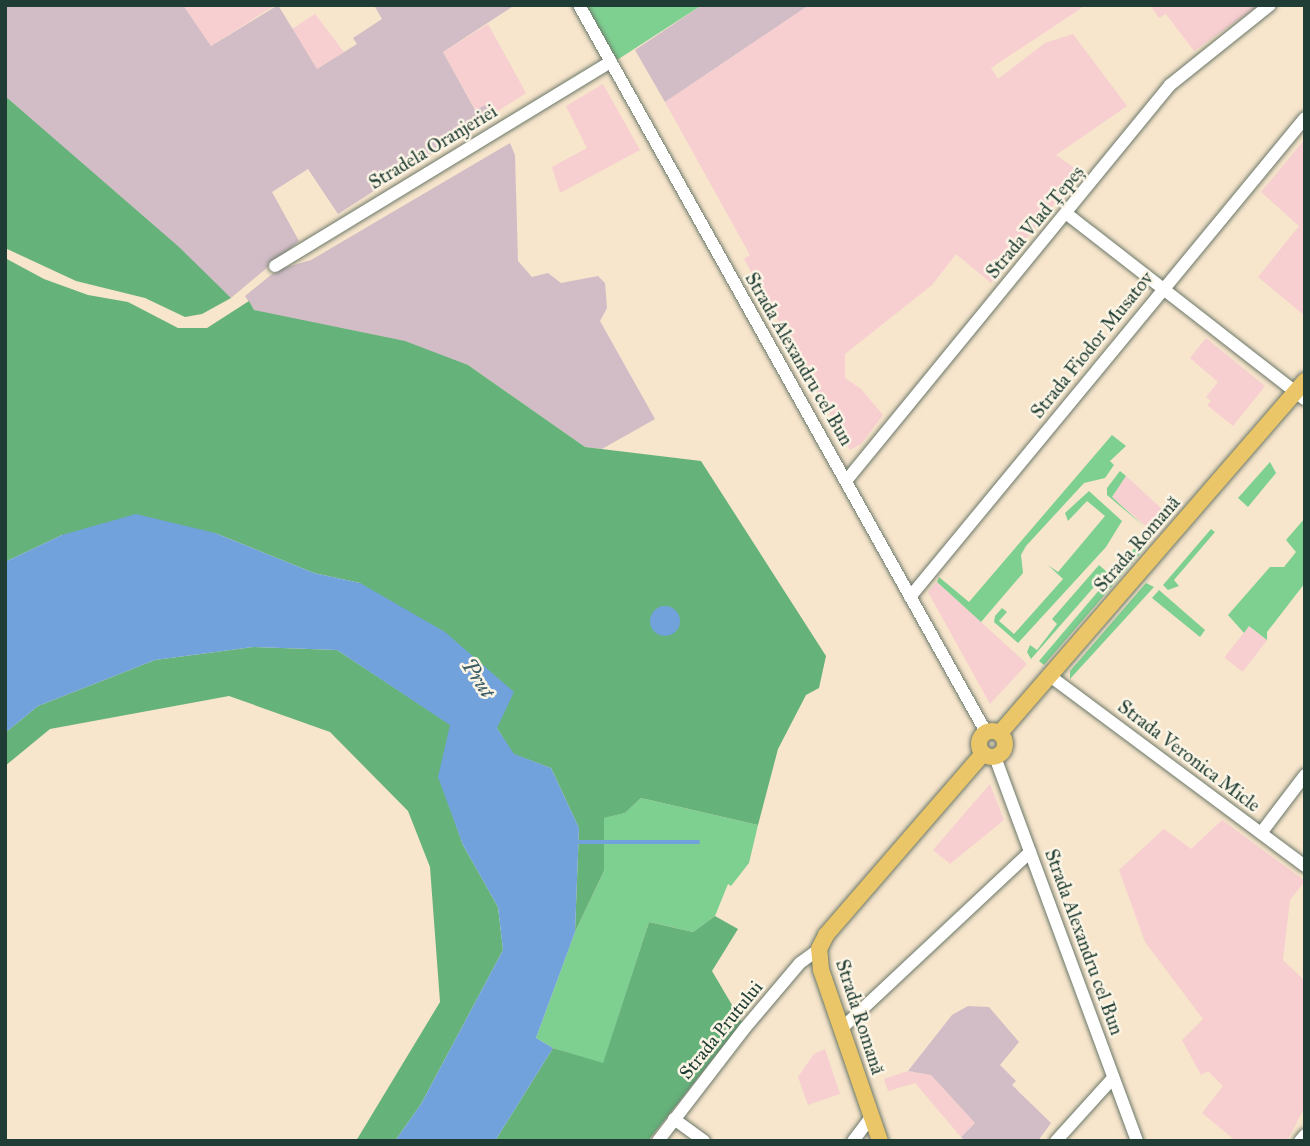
<!DOCTYPE html>
<html>
<head>
<meta charset="utf-8">
<style>
	body { margin:0 }
	#map { position:relative; width:1310px; height:1146px; overflow:hidden; background:#f7e5cc; font-family:"IM FELL Great Primer",serif }
	div>[style] { position:absolute }
	[style*='--x'] { left:calc(var(--x)*1px); top:calc(var(--y)*1px); width:calc(var(--w)*1px); rotate:calc(var(--a)*1deg) }
	.built>* { inset:0; background:#f7cfd1; transform-origin:0 0 }
	.industrial>* { inset:0; background:#d2bdc6 }
	.green>* { inset:0; background:#7ed091 }
	.forest>* { inset:0; background:#66b27b }
	.water>* { inset:0; background:#71a2db }
	.round { border-radius:50% }
	.stream>* { height:3.5px; margin:-1.75px; padding:0 1.75px; transform-origin:1.75px; border-radius:1.75px; background:#71a2db }
	.roads { filter:drop-shadow(0 0 2px #6b7869) drop-shadow(0 0 2px #6b7869) }
	.minor>* { height:12px; margin:-6px; padding:0 6px; transform-origin:6px; border-radius:6px; background:#fff }
	.major>* { height:16px; margin:-8px; padding:0 8px; transform-origin:8px; border-radius:8px; background:#ebc669 }
	.major>.ring { margin:-8px; padding:0; box-sizing:content-box; background:none; border:16px solid #ebc669; border-radius:50% }
	span { translate:-50% -50%; white-space:nowrap; text-align:center; line-height:1.15; -webkit-text-stroke:5px #fcf5e5; paint-order:stroke }
	.street-label { font-size:19px; color:#1f3d34 }
	.water-label { font-size:21px; color:#385b66; font-style:italic }
	.frame { position:absolute; inset:0; border:7px solid #1f3d34; pointer-events:none }
</style>
</head>
<body>
<div id="map">
	<div class="built">
		<div style="clip-path:polygon(183px 5px,275px 5px,211px 46px)"></div>
		<div style="clip-path:polygon(809px 5px,1086px 5px,991px 68px,998px 79px,1045px 43px,1073px 34px,1127px 106px,1056px 155px,1080px 172px,991px 283px,956px 254px,932px 285px,845px 354px,845px 378px,861px 389px,883px 415px,861px 444px,850px 450px,744px 259px,750px 255px,665px 102px)"></div>
		<div style="clip-path:polygon(1150px 5px,1259px 5px,1194px 51px,1166px 14px,1159px 18px)"></div>
		<div style="clip-path:polygon(315px 14px,344px 52px,317px 69px,292px 29px)"></div>
		<div style="clip-path:polygon(488px 24px,526px 93px,492px 115px,486px 105px,476px 111px,443px 52px)"></div>
		<div style="clip-path:polygon(603px 84px,640px 150px,560px 193px,552px 167px,587px 148px,566px 106px)"></div>
		<div style="clip-path:polygon(1305px 139px,1305px 316px,1258px 277px,1299px 226px,1261px 192px)"></div>
		<div style="clip-path:polygon(1206px 338px,1265px 386px,1233px 426px,1207px 405px,1211px 401px,1206px 397px,1218px 382px,1190px 358px)"></div>
		<div style="clip-path:polygon(1126px 476px,1162px 509px,1146px 526px,1112px 497px)"></div>
		<div style="clip-path:polygon(937px 582px,1027px 664px,990px 704px,928px 592px)"></div>
		<div style="left:1249px;top:626px;width:23px;height:40px;rotate:38deg"></div>
		<div style="clip-path:polygon(990px 784px,1004px 820px,950px 864px,933px 850px)"></div>
		<div style="clip-path:polygon(1222px 820px,1305px 881px,1290px 900px,1283px 960px,1305px 981px,1305px 1107px,1287px 1141px,1236px 1141px,1202px 1113px,1223px 1086px,1208px 1071px,1201px 1075px,1182px 1040px,1203px 1019px,1145px 942px,1119px 870px,1164px 829px,1191px 849px)"></div>
		<div style="clip-path:polygon(825px 1049px,840px 1094px,808px 1105px,798px 1077px,814px 1054px)"></div>
		<div style="clip-path:polygon(908px 1071px,931px 1075px,975px 1123px,961px 1137px,915px 1083px,888px 1091px,884px 1079px)"></div>
	</div>
	<div class="industrial">
		<div style="clip-path:polygon(5px 5px,183px 5px,211px 46px,278px 5px,317px 69px,357px 44px,353px 38px,382px 19px,374px 5px,515px 5px,443px 52px,475px 110px,486px 105px,492px 115px,338px 214px,308px 169px,272px 192px,299px 241px,231px 298px,5px 96px)"></div>
		<div style="clip-path:polygon(702px 5px,809px 5px,665px 102px,635px 50px)"></div>
		<div style="clip-path:polygon(510px 143px,515px 155px,518px 261px,532px 277px,548px 273px,561px 283px,598px 276px,605px 283px,607px 308px,600px 321px,655px 419px,602px 449px,585px 447px,468px 365px,254px 310px,245px 296px,277px 270px,311px 260px)"></div>
		<div style="clip-path:polygon(968px 1006px,989px 1007px,1019px 1042px,1000px 1065px,1016px 1081px,1012px 1085px,1051px 1123px,1038px 1141px,965px 1141px,961px 1137px,975px 1123px,931px 1075px,908px 1071px,952px 1015px)"></div>
	</div>
	<div class="green">
		<div style="clip-path:polygon(586px 5px,702px 5px,617px 60px)"></div>
		<div style="clip-path:polygon(1112px 435px,1126px 446px,1110px 461px,1114px 465px,1105px 478px,1084px 483px,1026px 546px,1021px 555px,1023px 573px,981px 622px,937px 582px,939px 577px,969px 602px)"></div>
		<div style="clip-path:polygon(1270px 462px,1276px 473px,1248px 507px,1238px 498px)"></div>
		<div style="clip-path:polygon(1120px 471px,1126px 476px,1112px 497px,1145px 527px,1107px 495px,1107px 488px)"></div>
		<div style="clip-path:polygon(1089px 491px,1122px 521px,1106px 547px,1018px 643px,994px 622px,995px 616px,1002px 608px,1007px 612px,999px 621px,1014px 634px,1063px 579px,1048px 565px,1058px 572px,1105px 516px,1087px 501px,1068px 521px,1065px 513px)"></div>
		<div style="clip-path:polygon(1305px 518px,1305px 583px,1267px 632px,1267px 640px,1249px 626px,1244px 633px,1228px 615px,1270px 567px,1284px 567px,1296px 552px,1286px 540px)"></div>
		<div style="clip-path:polygon(1211px 529px,1215px 532px,1174px 580px,1179px 586px,1168px 590px,1163px 585px)"></div>
		<div style="clip-path:polygon(1145px 536px,1146px 547px,1044px 665px,1039px 661px)"></div>
		<div style="clip-path:polygon(1099px 565px,1107px 572px,1031px 659px,1027px 652px,1030px 645px,1037px 650px,1057px 624px,1052px 619px)"></div>
		<div style="clip-path:polygon(1146px 583px,1154px 587px,1070px 679px,1070px 671px)"></div>
		<div style="clip-path:polygon(1159px 590px,1205px 630px,1200px 637px,1152px 598px)"></div>
		<div style="clip-path:polygon(641px 798px,758px 825px,749px 863px,731px 886px,728px 884px,715px 916px,693px 932px,649px 922px,603px 1064px,553px 1048px,536px 1038px,575px 932px,604px 871px,603px 818px,625px 813px)"></div>
	</div>
	<div class="forest">
		<div style="clip-path:polygon(5px 96px,179px 247px,231px 298px,202px 314px,185px 317px,145px 298px,76px 281px,5px 248px)"></div>
		<div style="clip-path:polygon(5px 258px,44px 279px,88px 295px,128px 302px,178px 328px,207px 328px,249px 301px,254px 310px,405px 341px,468px 365px,585px 447px,701px 461px,826px 656px,819px 688px,806px 695px,778px 749px,758px 825px,641px 798px,625px 813px,604px 818px,604px 871px,575px 932px,579px 828px,551px 768px,513px 754px,497px 728px,360px 583px,314px 573px,215px 533px,62px 535px,5px 562px)"></div>
		<div style="clip-path:polygon(253px 647px,337px 650px,451px 725px,439px 777px,463px 845px,498px 907px,503px 950px,421px 1104px,395px 1141px,356px 1141px,440px 1002px,430px 867px,408px 811px,330px 732px,229px 696px,50px 729px,5px 766px,5px 733px,38px 706px,155px 660px)"></div>
		<div style="clip-path:polygon(715px 916px,738px 929px,712px 971px,742px 1022px,648px 1141px,495px 1141px,553px 1048px,603px 1063px,649px 922px,693px 932px)"></div>
	</div>
	<div class="water">
		<div style="clip-path:polygon(136px 514px,215px 533px,314px 573px,360px 583px,445px 632px,514px 692px,497px 728px,514px 754px,551px 768px,579px 828px,575px 932px,536px 1038px,553px 1048px,495px 1141px,395px 1141px,421px 1104px,503px 950px,498px 907px,463px 845px,438px 777px,450px 725px,337px 650px,253px 647px,155px 660px,38px 706px,5px 733px,5px 562px,62px 535px)"></div>
		<div class="round" style="left:650px;top:606px;width:30px;height:30px"></div>
	</div>
	<div class="stream">
		<div style="--x:574;--y:842;--w:124;--a:0"></div>
	</div>
	<div class="roads">
		<div class="minor">
			<div style="--x:579;--y:5;--w:833;--a:60.76"></div>
			<div style="--x:1067;--y:214;--w:301;--a:37.9"></div>
			<div style="--x:275;--y:266;--w:393;--a:-31.3"></div>
			<div style="--x:846;--y:481;--w:512;--a:-50.71"></div>
			<div style="--x:1170;--y:85;--w:128;--a:-38.7"></div>
			<div style="--x:910;--y:597;--w:621;--a:-50.49"></div>
			<div style="--x:1050;--y:676;--w:318;--a:36.7"></div>
			<div style="--x:995;--y:757;--w:409;--a:69.7"></div>
			<div style="--x:1261;--y:833;--w:73;--a:-52.8"></div>
			<div style="--x:841;--y:1029;--w:259;--a:-43.1"></div>
			<div style="--x:674;--y:1119;--w:37;--a:36"></div>
			<div style="--x:658;--y:1141;--w:143;--a:-52.4"></div>
			<div style="--x:745;--y:1028;--w:85;--a:-49.8"></div>
			<div style="--x:800;--y:963;--w:24;--a:-36"></div>
			<div style="--x:853;--y:1141;--w:30;--a:-53"></div>
			<div style="--x:1056;--y:1141;--w:85;--a:-47.9"></div>
			<div style="--x:1300;--y:1141;--w:8;--a:-50"></div>
		</div>
		<div class="major">
			<div class="ring" style="left:979px;top:731px;width:10px;height:10px"></div>
			<div style="--x:1000;--y:733;--w:466;--a:-49.1"></div>
			<div style="--x:880;--y:1141;--w:181;--a:-109"></div>
			<div style="--x:821;--y:970;--w:21;--a:-95"></div>
			<div style="--x:819;--y:949;--w:16;--a:-63"></div>
			<div style="--x:826;--y:935;--w:240;--a:-49.1"></div>
		</div>
	</div>
	<div class="street-label">
		<span style="left:433px;top:147px;rotate:-31deg">Stradela Oranjeriei</span>
		<span style="left:1035px;top:222px;rotate:-50deg">Strada Vlad Ţepeș</span>
		<span style="left:1092px;top:345px;rotate:-51deg">Strada Fiodor Musatov</span>
		<span style="left:799px;top:359px;rotate:60deg">Strada Alexandru cel Bun</span>
		<span style="left:1137px;top:544px;rotate:-49deg">Strada Romană</span>
		<span style="left:1189px;top:756px;rotate:37deg">Strada Veronica Micle</span>
		<span style="left:1084px;top:942px;rotate:70deg">Strada Alexandru cel Bun</span>
		<span style="left:860px;top:1017px;rotate:72deg">Strada Romană</span>
		<span style="left:721px;top:1030px;rotate:-51deg">Strada Prutului</span>
	</div>
	<div class="water-label">
		<span style="left:478px;top:678px;rotate:57deg">Prut</span>
	</div>
	<div class="frame"></div>
</div>
</body>
</html>
